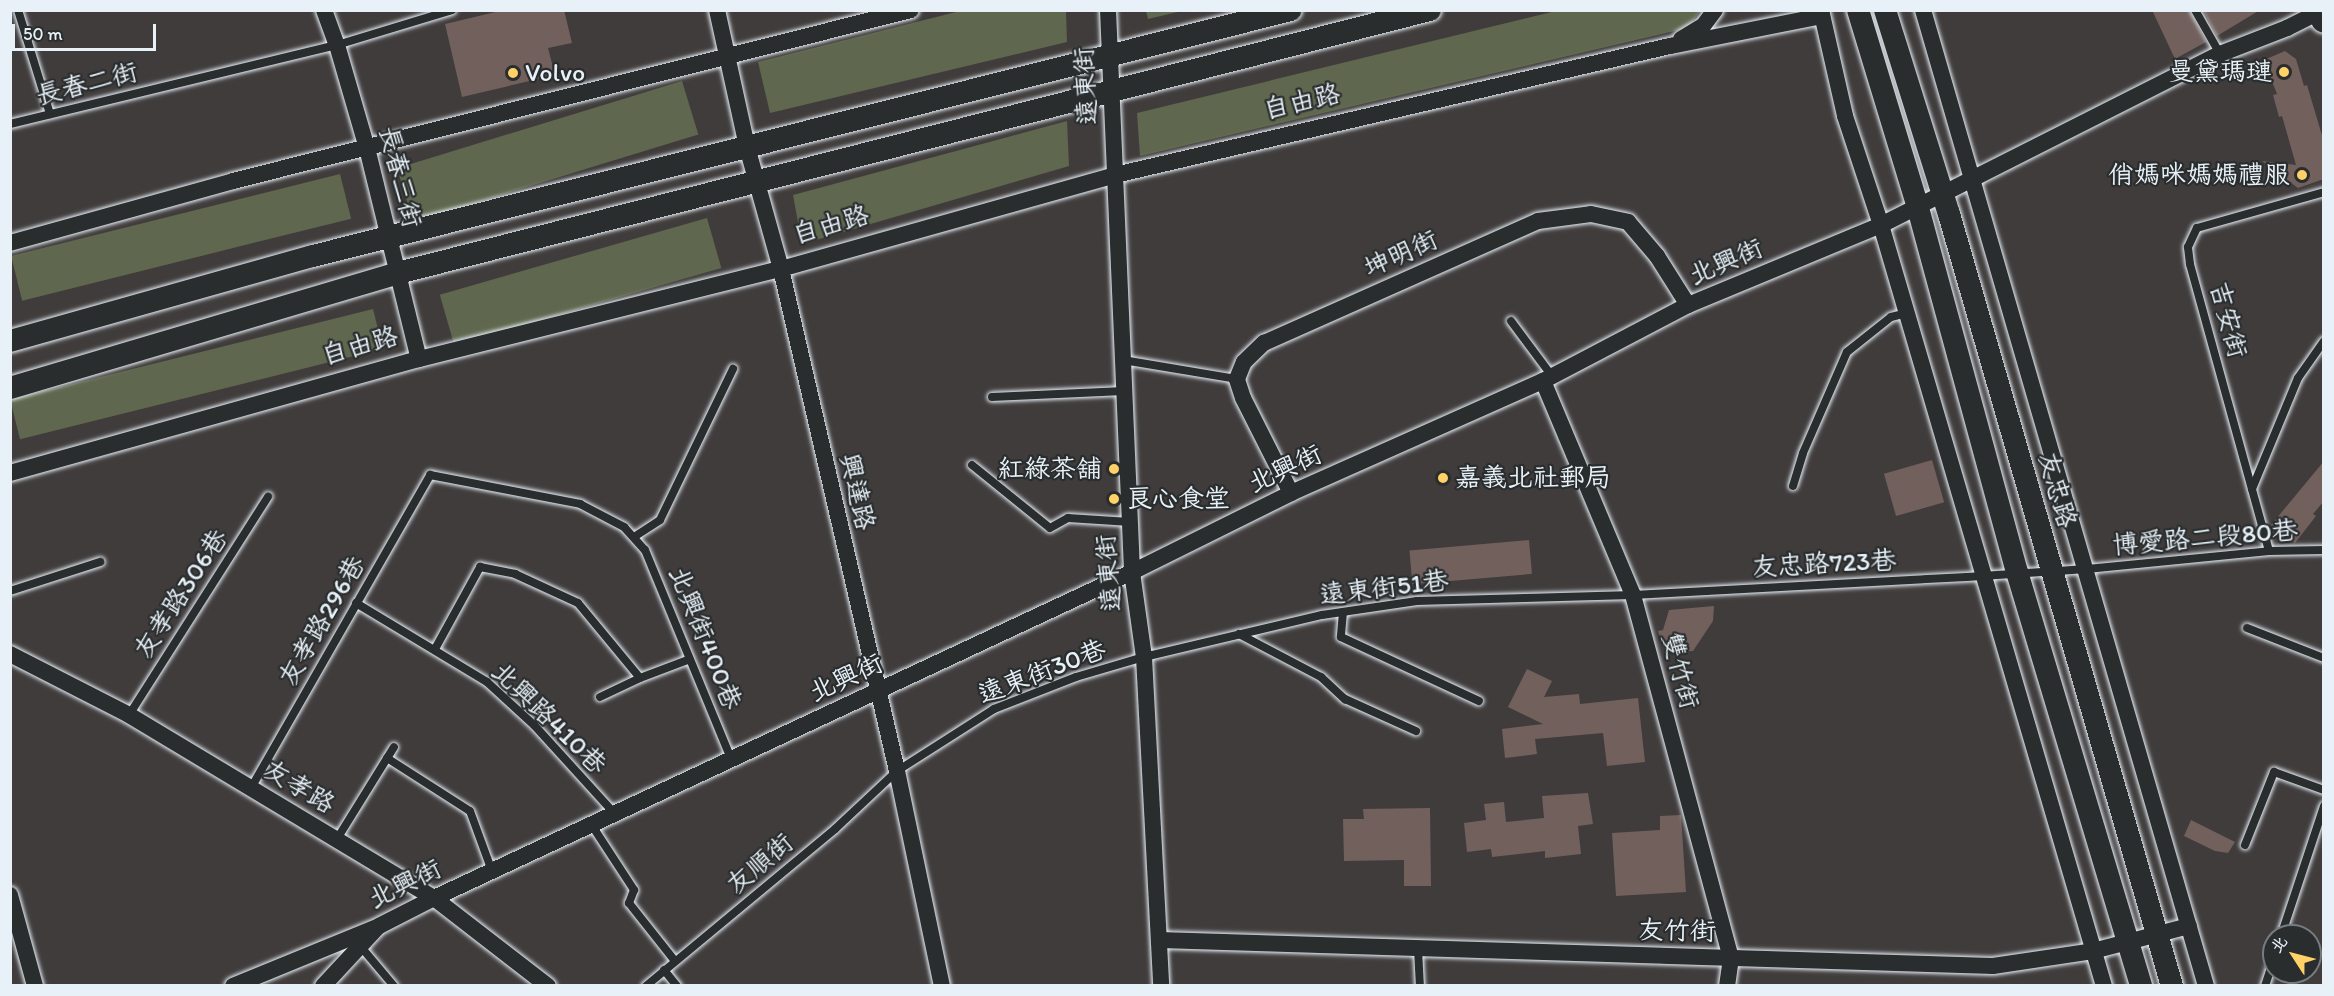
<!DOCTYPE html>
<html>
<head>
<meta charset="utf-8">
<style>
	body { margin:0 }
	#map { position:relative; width:2334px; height:996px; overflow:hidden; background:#403c3c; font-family:Itim,"LXGW WenKai TC",sans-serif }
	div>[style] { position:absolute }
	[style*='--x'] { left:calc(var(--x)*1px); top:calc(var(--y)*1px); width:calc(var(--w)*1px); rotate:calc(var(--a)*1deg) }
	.green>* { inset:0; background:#5f674e; transform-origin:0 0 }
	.building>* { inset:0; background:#72605d; transform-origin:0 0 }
	.roads { filter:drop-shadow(0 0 2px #e8f1f8) drop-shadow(0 0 2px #e8f1f8) }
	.lane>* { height:8px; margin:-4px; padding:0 4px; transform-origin:4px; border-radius:4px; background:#2a2d2e }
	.street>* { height:16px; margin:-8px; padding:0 8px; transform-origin:8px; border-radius:8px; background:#2a2d2e }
	.secondary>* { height:22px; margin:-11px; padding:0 11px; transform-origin:11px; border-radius:11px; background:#2a2d2e }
	.primary>* { height:26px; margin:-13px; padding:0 13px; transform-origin:13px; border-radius:13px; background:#2a2d2e }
	.dots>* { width:16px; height:16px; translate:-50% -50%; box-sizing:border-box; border:3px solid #2a2d2e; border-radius:50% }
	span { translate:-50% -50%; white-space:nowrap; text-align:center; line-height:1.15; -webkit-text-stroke:4.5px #2a2d2e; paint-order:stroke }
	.poi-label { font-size:26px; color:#e8f1f8 }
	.right { translate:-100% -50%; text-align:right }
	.left { translate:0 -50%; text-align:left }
	.street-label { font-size:26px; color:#e8f1f8 }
	.frame { position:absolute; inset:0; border:12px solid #e8f1f8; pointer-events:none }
	.north { position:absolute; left:2262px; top:924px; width:60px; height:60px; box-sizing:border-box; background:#2a2d2e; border:2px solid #767b7f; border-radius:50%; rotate:306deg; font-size:16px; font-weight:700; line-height:24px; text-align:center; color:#e8f1f8 }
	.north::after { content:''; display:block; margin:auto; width:21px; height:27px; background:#ffd166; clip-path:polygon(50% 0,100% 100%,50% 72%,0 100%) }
	.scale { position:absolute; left:12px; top:24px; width:144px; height:27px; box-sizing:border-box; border:3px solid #e8f1f8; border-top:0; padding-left:8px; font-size:18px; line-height:21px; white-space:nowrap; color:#e8f1f8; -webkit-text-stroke:4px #2a2d2e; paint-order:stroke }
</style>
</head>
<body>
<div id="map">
	<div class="green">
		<div style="clip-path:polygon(964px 10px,1066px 11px,1067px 42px,770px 113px,758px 62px)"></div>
		<div style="clip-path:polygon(1146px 11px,1146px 10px,1182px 11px,1148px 19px)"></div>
		<div style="clip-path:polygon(1556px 11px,1700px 11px,1687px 28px,1140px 156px,1137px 113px)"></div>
		<div style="left:682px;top:81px;width:56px;height:298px;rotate:73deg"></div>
		<div style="clip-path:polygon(1067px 121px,1069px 166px,802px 244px,793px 195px)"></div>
		<div style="left:340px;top:174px;width:46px;height:339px;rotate:76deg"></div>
		<div style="left:707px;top:218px;width:52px;height:278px;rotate:74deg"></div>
		<div style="left:373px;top:309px;width:41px;height:374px;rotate:76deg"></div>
	</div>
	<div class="building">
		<div style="clip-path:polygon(504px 10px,564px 10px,572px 43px,548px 48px,555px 75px,462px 97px,445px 24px)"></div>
		<div style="clip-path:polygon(2152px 10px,2189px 10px,2206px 42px,2175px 59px)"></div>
		<div style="clip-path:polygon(2203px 10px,2260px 10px,2217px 36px)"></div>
		<div style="clip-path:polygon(2285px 51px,2296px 59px,2304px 86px,2307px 85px,2324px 142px,2324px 179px,2298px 188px,2262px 161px,2296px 165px,2282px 116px,2279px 117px,2273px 95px,2277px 94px,2264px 60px)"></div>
		<div style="left:1932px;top:460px;width:44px;height:50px;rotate:74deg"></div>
		<div style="clip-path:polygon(2324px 461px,2324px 501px,2313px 514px,2316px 516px,2295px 543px,2271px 525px)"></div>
		<div style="left:1529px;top:540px;width:34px;height:120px;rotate:85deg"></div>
		<div style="clip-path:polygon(1714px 606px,1713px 621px,1693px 651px,1665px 652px,1658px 631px,1663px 630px,1669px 610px)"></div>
		<div style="clip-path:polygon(1527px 669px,1552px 681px,1544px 697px,1579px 694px,1580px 704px,1638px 698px,1645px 762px,1607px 766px,1603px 733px,1535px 739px,1537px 754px,1505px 758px,1502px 729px,1543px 724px,1508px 707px)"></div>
		<div style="clip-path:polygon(1588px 793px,1593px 824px,1578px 826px,1581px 854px,1545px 858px,1545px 851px,1492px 857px,1491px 849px,1467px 852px,1464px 823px,1486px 820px,1484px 804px,1504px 802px,1506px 822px,1544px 818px,1542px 796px)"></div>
		<div style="clip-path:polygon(1430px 808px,1431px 886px,1404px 886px,1404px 860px,1344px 861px,1343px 819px,1364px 819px,1363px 809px)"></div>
		<div style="clip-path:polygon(1681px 815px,1686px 892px,1616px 896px,1612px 833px,1660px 830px,1660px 816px)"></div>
		<div style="clip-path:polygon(2191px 820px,2235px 842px,2228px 853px,2215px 851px,2184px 836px)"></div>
	</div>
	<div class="roads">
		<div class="lane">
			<div style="--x:18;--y:10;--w:109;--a:72.9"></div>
			<div style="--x:2195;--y:10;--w:51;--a:60.4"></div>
			<div style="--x:10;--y:124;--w:336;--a:-13.6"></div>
			<div style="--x:337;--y:45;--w:120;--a:-16.9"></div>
			<div style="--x:1511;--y:321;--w:69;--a:53.3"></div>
			<div style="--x:1123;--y:360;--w:116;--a:9.5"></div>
			<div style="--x:992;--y:397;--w:132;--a:-2.6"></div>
			<div style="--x:972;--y:465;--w:100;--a:38.9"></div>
			<div style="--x:1050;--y:528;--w:21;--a:-29"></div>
			<div style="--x:1068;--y:518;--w:62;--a:3.7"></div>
			<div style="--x:1793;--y:486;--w:34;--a:-73"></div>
			<div style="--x:1803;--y:453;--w:110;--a:-66.5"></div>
			<div style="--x:1847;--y:352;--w:56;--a:-38.5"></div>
			<div style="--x:1891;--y:317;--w:16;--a:-14"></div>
			<div style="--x:2252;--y:489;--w:120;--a:-67.5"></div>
			<div style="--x:2298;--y:378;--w:45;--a:-54.9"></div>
			<div style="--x:634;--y:537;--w:31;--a:-33"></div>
			<div style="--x:660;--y:520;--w:168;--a:-64.2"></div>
			<div style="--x:2269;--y:551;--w:298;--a:-105.4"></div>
			<div style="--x:2190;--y:264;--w:17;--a:-97"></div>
			<div style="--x:2188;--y:247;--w:21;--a:-65"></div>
			<div style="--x:2197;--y:228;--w:132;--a:-15.8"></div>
			<div style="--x:10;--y:591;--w:95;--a:-17.9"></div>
			<div style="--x:356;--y:603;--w:153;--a:31.1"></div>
			<div style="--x:487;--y:682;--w:64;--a:42.5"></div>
			<div style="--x:534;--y:725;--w:119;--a:47.7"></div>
			<div style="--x:1343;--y:612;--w:25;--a:95"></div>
			<div style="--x:1341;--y:637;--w:152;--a:24.9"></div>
			<div style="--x:2247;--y:628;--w:83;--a:21.3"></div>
			<div style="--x:1239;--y:634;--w:93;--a:27.7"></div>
			<div style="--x:1321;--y:677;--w:33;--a:43"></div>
			<div style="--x:1345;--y:699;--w:78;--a:24.3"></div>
			<div style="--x:435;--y:649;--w:94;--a:-61.2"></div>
			<div style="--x:480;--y:567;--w:36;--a:11"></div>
			<div style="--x:515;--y:574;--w:69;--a:24.7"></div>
			<div style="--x:578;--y:603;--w:97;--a:50.4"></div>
			<div style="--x:640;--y:678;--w:53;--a:-20.8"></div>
			<div style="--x:600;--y:697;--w:44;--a:-25.4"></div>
			<div style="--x:129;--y:715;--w:259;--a:-57.5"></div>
			<div style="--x:387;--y:758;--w:98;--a:32.6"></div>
			<div style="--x:470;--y:811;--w:64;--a:69.9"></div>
			<div style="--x:251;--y:788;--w:361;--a:-60.2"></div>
			<div style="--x:430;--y:475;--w:153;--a:10.9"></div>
			<div style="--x:580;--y:504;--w:50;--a:27.6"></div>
			<div style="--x:624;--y:527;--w:31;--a:48"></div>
			<div style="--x:645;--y:550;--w:226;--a:67.6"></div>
			<div style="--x:591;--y:824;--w:79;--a:56.9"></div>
			<div style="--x:634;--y:890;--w:14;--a:111"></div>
			<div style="--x:629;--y:903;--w:74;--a:51.6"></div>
			<div style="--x:337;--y:839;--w:108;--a:-58.2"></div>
			<div style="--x:2245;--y:845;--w:79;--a:-68.3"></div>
			<div style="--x:2274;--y:772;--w:53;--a:19.8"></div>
			<div style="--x:2281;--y:936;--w:137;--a:-71.7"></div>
			<div style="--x:361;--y:947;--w:51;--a:49.8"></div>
			<div style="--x:1418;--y:949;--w:37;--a:87"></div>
			<div style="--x:664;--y:970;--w:21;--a:51"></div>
			<div style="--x:646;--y:986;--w:246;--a:-39.7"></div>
			<div style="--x:835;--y:829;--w:85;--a:-43.1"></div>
			<div style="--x:897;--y:771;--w:115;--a:-32.6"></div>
			<div style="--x:994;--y:709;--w:88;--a:-21.3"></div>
			<div style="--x:1076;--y:677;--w:71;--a:-16.4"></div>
			<div style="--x:1144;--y:657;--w:183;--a:-13.3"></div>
			<div style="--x:1322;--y:615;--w:96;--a:-8.4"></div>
			<div style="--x:1417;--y:601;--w:216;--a:-1.6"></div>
			<div style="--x:1633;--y:595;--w:334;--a:-3.1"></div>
			<div style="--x:1967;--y:577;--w:120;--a:-3.8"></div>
			<div style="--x:2087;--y:569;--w:183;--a:-5.6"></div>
			<div style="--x:2269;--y:551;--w:55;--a:-1"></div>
			<div style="--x:2265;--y:986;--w:29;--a:-72"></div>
		</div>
		<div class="street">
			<div style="--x:324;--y:10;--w:37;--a:70"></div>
			<div style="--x:337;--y:45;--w:107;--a:73.8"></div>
			<div style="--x:367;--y:148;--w:217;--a:76.2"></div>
			<div style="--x:717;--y:10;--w:140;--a:77.6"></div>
			<div style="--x:747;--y:147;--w:127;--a:74.4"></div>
			<div style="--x:781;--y:269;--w:515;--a:76.99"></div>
			<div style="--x:897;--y:771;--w:220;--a:78.2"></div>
			<div style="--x:1108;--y:10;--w:563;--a:87.55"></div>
			<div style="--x:1132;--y:572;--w:86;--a:82"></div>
			<div style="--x:1144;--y:657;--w:329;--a:87"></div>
			<div style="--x:1821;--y:10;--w:109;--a:77.2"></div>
			<div style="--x:1845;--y:116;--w:115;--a:71.7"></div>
			<div style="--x:1881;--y:225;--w:793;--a:73.67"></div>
			<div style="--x:1923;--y:10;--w:1016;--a:73.83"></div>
			<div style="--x:1681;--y:39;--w:26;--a:-31"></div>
			<div style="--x:1703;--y:26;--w:20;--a:-53"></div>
			<div style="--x:10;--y:243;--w:231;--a:-15.5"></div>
			<div style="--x:233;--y:181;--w:699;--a:-14.16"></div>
			<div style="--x:1543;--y:381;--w:232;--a:67.2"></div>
			<div style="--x:1633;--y:595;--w:376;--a:74.9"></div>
			<div style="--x:1731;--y:958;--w:28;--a:98"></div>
			<div style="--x:10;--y:473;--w:425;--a:-15.6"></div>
			<div style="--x:419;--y:359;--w:373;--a:-14"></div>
			<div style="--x:781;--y:269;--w:347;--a:-15.7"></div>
			<div style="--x:1115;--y:175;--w:570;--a:-13.09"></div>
			<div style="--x:1670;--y:46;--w:155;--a:-11.2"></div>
			<div style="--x:1291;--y:493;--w:106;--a:-116.8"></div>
			<div style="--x:1243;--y:398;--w:20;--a:-108"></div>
			<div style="--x:1237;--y:379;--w:18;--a:-68"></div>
			<div style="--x:1244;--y:362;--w:28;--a:-44"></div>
			<div style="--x:1264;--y:343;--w:300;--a:-24"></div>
			<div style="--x:1538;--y:221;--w:53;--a:-7.5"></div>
			<div style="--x:1591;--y:214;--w:38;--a:12"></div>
			<div style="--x:1628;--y:222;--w:45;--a:49.5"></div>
			<div style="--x:1657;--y:256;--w:58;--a:57.7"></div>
			<div style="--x:10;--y:654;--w:134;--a:27.1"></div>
			<div style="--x:129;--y:715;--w:356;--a:31"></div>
			<div style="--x:434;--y:898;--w:144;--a:37.7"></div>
			<div style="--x:10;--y:895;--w:94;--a:74.6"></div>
			<div style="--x:1160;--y:940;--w:833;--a:1.79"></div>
			<div style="--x:1993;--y:966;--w:101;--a:-8.5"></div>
			<div style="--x:2093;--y:951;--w:99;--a:-14.6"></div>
			<div style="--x:233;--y:986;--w:158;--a:-22.3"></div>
			<div style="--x:379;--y:926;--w:62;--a:-27"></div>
			<div style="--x:434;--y:898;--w:770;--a:-25.03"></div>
			<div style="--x:1132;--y:572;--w:178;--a:-26.4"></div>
			<div style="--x:1291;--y:493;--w:276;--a:-24"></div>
			<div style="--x:1543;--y:381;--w:164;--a:-27.7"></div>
			<div style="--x:1688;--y:305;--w:209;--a:-22.5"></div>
			<div style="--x:1881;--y:225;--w:380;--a:-26.8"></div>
			<div style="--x:2220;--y:54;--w:72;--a:-21.2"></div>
			<div style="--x:2287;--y:28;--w:40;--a:-26.6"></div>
			<div style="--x:323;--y:986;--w:78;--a:-47.1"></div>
		</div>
		<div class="secondary">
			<div style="--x:1858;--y:10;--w:207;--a:73.1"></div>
			<div style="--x:1918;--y:208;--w:377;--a:74.8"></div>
			<div style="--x:2017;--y:572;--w:432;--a:73.3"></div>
			<div style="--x:1885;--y:10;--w:214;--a:72.6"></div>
			<div style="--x:1949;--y:214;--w:804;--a:73.89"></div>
			<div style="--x:10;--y:341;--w:315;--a:-15.7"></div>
			<div style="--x:313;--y:256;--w:1008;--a:-14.12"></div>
			<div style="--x:10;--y:388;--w:405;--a:-16.5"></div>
			<div style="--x:398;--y:273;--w:1065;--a:-14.3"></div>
		</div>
		<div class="primary">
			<div style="--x:2321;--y:10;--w:10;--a:73"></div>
		</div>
	</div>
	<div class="dots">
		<div style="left:2284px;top:72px;background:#ffd166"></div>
		<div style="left:513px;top:73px;background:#ffd166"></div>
		<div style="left:2302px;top:175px;background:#ffd166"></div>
		<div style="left:1114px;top:469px;background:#ffd166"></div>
		<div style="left:1443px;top:478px;background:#ffd166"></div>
		<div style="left:1114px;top:499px;background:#ffd166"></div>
	</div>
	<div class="poi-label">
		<span class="right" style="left:2272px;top:72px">曼黛瑪璉</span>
		<span class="left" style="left:525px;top:73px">Volvo</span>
		<span class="right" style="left:2290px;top:175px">俏媽咪媽媽禮服</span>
		<span class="right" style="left:1102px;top:469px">紅綠茶舖</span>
		<span class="left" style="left:1455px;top:478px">嘉義北社郵局</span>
		<span class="left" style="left:1126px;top:499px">良心食堂</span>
	</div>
	<div class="street-label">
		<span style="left:87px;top:84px;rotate:-14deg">長春二街</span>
		<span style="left:1086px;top:86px;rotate:-93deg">遠東街</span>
		<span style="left:1302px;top:102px;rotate:-13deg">自由路</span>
		<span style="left:400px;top:177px;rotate:76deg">長春三街</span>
		<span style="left:831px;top:225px;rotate:-16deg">自由路</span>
		<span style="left:1401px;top:254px;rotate:-24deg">坤明街</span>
		<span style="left:1726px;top:262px;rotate:-23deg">北興街</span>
		<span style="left:2228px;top:320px;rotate:75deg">吉安街</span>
		<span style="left:360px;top:346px;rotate:-16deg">自由路</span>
		<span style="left:1285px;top:469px;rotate:-25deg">北興街</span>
		<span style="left:2057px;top:490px;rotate:74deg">友忠路</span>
		<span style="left:857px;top:492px;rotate:77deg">興達路</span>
		<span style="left:2205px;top:538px;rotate:-5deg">博愛路二段80巷</span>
		<span style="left:1824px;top:564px;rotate:-3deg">友忠路723巷</span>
		<span style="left:1109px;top:573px;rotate:-95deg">遠東街</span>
		<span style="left:1384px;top:588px;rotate:-7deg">遠東街51巷</span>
		<span style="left:181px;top:594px;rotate:-57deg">友孝路306巷</span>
		<span style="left:322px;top:621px;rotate:-60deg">友孝路296巷</span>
		<span style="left:705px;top:638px;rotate:68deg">北興街400巷</span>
		<span style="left:1680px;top:671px;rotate:75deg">雙竹街</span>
		<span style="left:1042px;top:672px;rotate:-21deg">遠東街30巷</span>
		<span style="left:846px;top:678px;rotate:-25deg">北興街</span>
		<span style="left:549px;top:718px;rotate:44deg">北興路410巷</span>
		<span style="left:299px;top:787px;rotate:31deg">友孝路</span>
		<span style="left:760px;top:864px;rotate:-40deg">友順街</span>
		<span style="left:405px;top:884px;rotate:-26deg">北興街</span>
		<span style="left:1677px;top:931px;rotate:1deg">友竹街</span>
	</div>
	<div class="frame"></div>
	<div class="north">北</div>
	<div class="scale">50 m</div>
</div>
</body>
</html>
